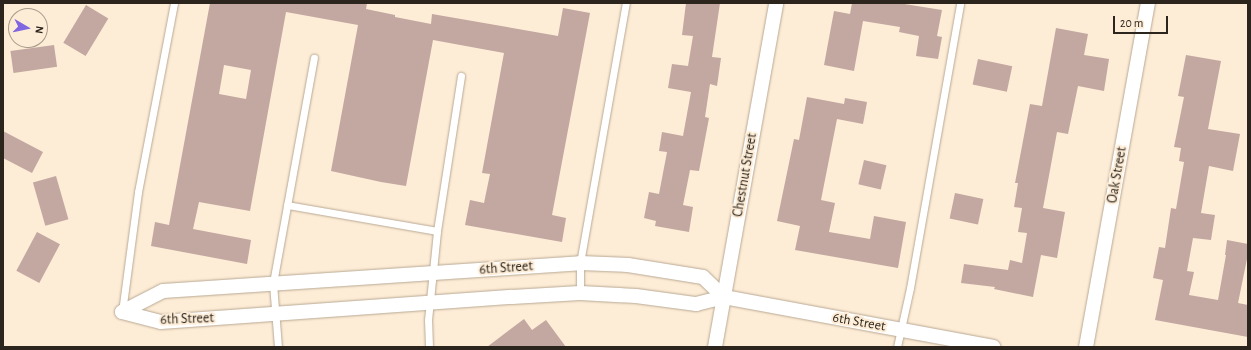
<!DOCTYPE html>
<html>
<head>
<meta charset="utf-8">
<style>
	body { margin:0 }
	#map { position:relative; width:1251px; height:350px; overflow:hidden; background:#fdecd6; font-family:"Alegreya Sans",sans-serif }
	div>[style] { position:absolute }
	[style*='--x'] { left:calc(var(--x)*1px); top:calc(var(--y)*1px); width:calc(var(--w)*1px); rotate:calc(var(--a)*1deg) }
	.building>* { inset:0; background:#c3a7a1; transform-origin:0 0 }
	.roads { filter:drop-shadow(0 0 1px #b9a994) drop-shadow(0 0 1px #b9a994) }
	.lane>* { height:7px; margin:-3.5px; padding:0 3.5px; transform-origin:3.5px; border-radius:3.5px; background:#fff }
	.street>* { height:14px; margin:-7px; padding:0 7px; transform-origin:7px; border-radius:7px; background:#fff }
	span { translate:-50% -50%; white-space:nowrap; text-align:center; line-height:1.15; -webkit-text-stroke:4px #fdecd6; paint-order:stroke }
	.street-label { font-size:14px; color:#2b251d }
	.frame { position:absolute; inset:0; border:4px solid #2b251d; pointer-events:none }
	.north { position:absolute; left:8px; top:8px; width:40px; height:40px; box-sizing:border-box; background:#fdecd6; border:1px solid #a99c8c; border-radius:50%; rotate:99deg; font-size:11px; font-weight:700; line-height:16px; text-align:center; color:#2b251d }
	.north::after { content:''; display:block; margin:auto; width:14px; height:18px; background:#8066e1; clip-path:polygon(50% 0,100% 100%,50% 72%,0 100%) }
	.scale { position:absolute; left:1113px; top:16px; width:55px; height:18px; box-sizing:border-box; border:2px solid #2b251d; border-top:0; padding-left:5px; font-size:12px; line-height:14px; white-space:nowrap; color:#2b251d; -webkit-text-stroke:3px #fdecd6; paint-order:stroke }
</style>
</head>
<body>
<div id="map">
	<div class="building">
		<div style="clip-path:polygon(evenodd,210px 3px,367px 3px,366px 9px,395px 15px,395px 17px,431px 24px,432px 14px,558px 36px,563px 8px,590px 13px,552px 215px,566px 218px,562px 242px,465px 225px,470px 200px,484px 203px,490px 174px,482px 173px,504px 53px,433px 40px,406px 186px,381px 182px,331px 171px,358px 25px,286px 12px,250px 211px,199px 202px,193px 229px,251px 240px,247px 264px,151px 246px,155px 222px,169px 225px,210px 3px,224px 65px,251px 70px,246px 99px,219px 94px,224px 65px)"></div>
		<div style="clip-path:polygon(686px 3px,720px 3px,712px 57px,721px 58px,717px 86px,710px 84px,705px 117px,709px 118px,699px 171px,690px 170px,683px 205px,693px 207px,689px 232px,655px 226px,656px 221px,644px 218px,649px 192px,659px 194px,667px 152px,659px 151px,662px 132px,683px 136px,691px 92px,668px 88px,672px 64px,688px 66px,693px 36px,682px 35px)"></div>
		<div style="clip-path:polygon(852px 3px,898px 3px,942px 10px,937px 36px,942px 37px,938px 59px,916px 56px,919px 36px,899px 32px,900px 27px,863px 21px,854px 71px,824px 65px,834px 11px,850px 14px)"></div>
		<div style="left:86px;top:5px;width:26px;height:44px;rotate:31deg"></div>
		<div style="clip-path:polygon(1056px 28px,1088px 34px,1084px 55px,1109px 59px,1104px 91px,1078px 86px,1068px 134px,1057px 132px,1043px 208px,1065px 212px,1057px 258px,1041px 255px,1033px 297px,994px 289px,995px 287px,961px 283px,964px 264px,1008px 270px,1010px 260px,1022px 263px,1027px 233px,1018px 232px,1022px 208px,1014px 207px,1018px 183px,1015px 183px,1030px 104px,1042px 106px)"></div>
		<div style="left:54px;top:45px;width:22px;height:44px;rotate:82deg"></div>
		<div style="clip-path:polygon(1186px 55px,1221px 61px,1208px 129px,1240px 134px,1233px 171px,1209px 166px,1201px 213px,1215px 215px,1211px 240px,1193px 238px,1187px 271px,1194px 272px,1189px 295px,1218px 300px,1226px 255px,1225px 255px,1227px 240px,1248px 244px,1248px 259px,1247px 259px,1238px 303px,1248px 305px,1248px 337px,1155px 320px,1163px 280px,1153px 278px,1159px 247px,1165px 248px,1171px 208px,1176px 209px,1184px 162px,1179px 161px,1181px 148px,1174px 147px,1184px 97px,1178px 96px)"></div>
		<div style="left:978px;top:59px;width:35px;height:26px;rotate:12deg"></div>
		<div style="clip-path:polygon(807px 97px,844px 104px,845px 98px,867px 102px,863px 124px,837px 119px,821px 200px,835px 203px,829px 232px,870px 239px,874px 216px,906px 222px,898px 268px,795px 250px,800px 226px,777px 221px,794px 139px,799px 140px)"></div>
		<div style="clip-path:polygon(3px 131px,43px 152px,32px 173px,3px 158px)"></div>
		<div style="left:864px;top:160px;width:23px;height:25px;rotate:13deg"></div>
		<div style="left:56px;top:176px;width:45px;height:24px;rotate:74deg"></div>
		<div style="left:955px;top:193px;width:29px;height:26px;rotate:12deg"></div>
		<div style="left:37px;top:232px;width:26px;height:44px;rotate:28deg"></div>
		<div style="clip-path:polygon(524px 319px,532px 330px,546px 320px,566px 347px,487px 347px)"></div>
	</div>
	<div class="roads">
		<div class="lane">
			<div style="--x:287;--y:205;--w:152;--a:9.8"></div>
			<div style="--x:580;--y:293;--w:30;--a:-90"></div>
			<div style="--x:580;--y:263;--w:264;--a:-80"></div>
			<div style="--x:122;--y:312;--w:121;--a:-82.4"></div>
			<div style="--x:138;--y:192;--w:192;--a:-79.2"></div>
			<div style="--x:278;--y:347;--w:64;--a:-94.5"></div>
			<div style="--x:273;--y:283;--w:229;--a:-79.7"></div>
			<div style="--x:429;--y:347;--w:27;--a:-92"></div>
			<div style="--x:428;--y:320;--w:89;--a:-84.2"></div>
			<div style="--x:437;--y:231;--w:157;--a:-81.2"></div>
			<div style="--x:897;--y:347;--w:60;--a:-77.6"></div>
			<div style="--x:910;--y:288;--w:289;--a:-80"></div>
		</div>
		<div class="street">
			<div style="--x:122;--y:312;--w:40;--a:14.4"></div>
			<div style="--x:161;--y:322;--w:352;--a:-4.1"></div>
			<div style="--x:512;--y:297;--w:68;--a:-3.4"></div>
			<div style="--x:580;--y:293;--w:56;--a:3.1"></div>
			<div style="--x:636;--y:296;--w:61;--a:7.6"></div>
			<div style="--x:696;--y:304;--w:29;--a:-14"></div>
			<div style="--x:724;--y:297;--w:274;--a:10.5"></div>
			<div style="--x:122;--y:312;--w:46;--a:-27.1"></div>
			<div style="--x:163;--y:291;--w:418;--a:-3.8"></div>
			<div style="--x:580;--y:263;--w:48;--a:2.4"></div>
			<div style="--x:628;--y:265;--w:76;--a:9.1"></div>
			<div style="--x:703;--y:277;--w:29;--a:44"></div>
			<div style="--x:715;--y:347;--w:349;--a:-79.9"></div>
			<div style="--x:1086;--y:347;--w:350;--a:-79.8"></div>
		</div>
	</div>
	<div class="street-label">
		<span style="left:745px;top:175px;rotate:-80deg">Chestnut Street</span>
		<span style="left:1117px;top:175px;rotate:-80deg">Oak Street</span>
		<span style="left:506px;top:268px;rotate:-4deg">6th Street</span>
		<span style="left:187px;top:319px;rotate:-2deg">6th Street</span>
		<span style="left:859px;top:322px;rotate:10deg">6th Street</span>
	</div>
	<div class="frame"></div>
	<div class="north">N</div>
	<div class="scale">20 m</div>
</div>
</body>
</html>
